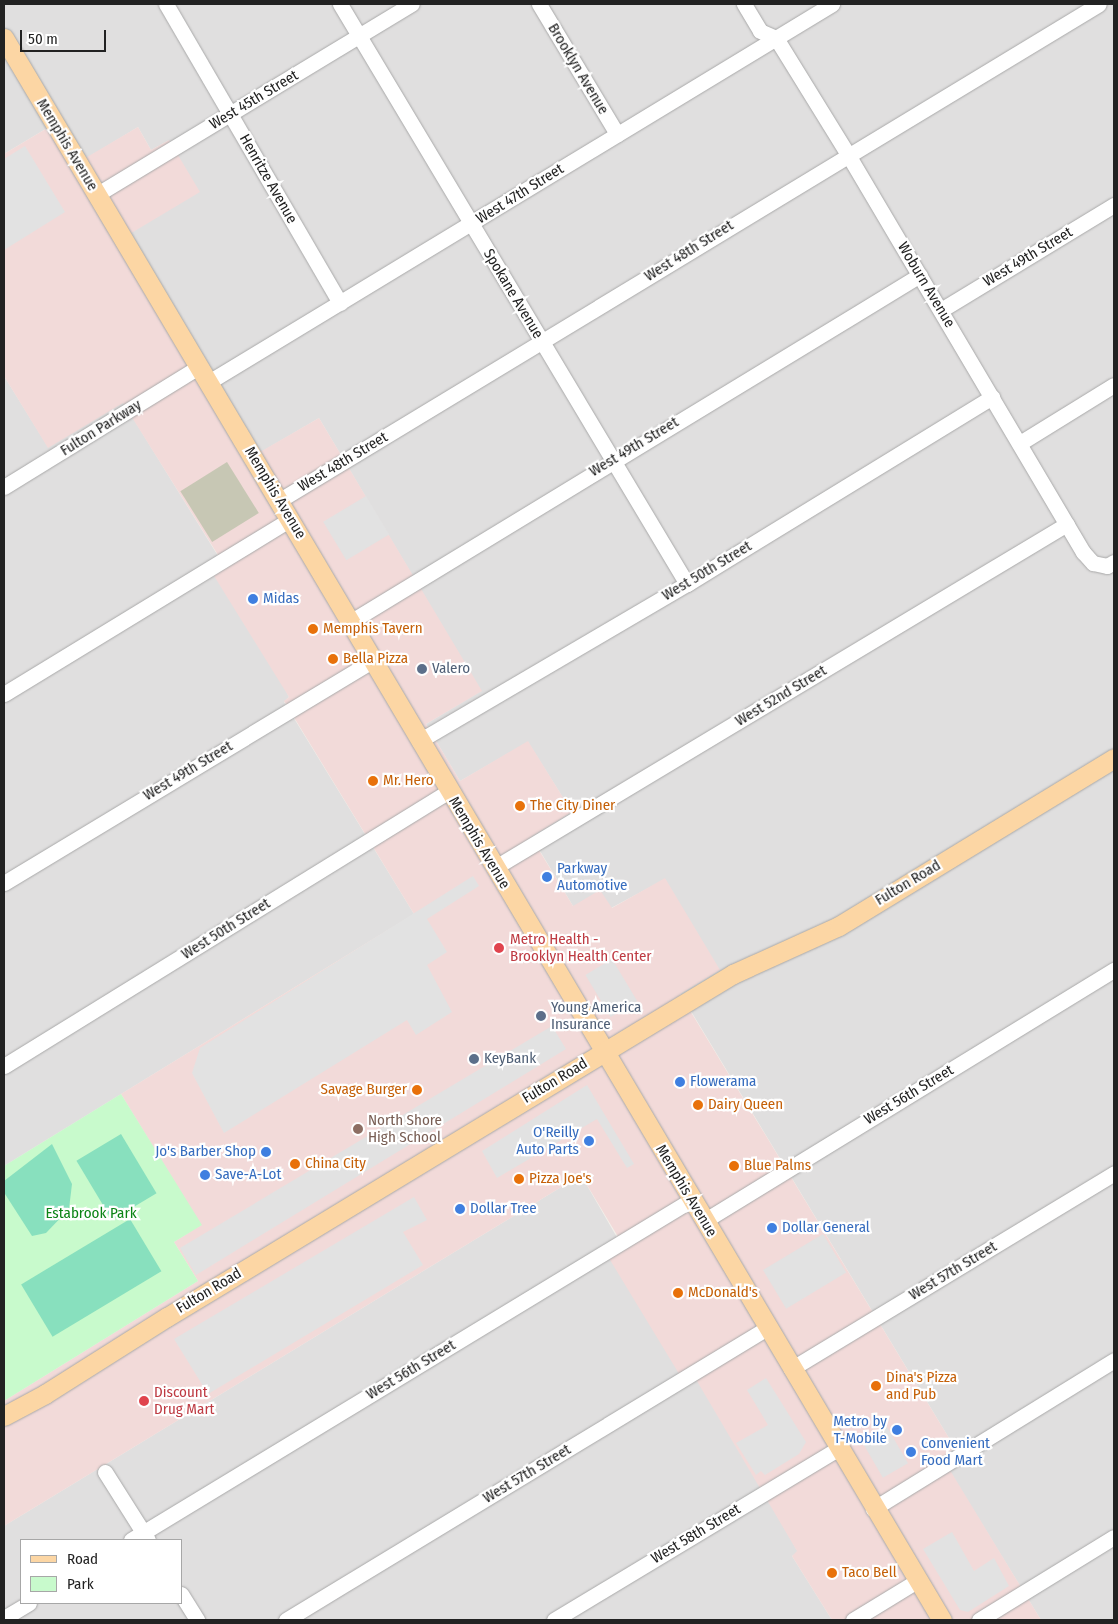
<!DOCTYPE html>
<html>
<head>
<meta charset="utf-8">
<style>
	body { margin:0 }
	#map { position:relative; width:1118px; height:1624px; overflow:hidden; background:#f2efe9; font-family:"Fira Sans Condensed",sans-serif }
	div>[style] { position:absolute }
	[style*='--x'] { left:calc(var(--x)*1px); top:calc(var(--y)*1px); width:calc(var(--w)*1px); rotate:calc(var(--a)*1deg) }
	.residential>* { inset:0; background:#e0dfdf }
	.commercial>* { inset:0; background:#f2dad9 }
	.construction>* { inset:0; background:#c7c7b4; transform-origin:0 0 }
	.park>* { inset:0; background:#c8facc }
	.pitch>* { inset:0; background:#88e0be; transform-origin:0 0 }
	.parking>* { inset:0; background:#e2e2e2; transform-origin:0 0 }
	.roads { filter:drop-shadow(0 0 1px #a9a9a9) drop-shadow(0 0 1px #a9a9a9) }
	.minor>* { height:15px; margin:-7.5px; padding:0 7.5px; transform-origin:7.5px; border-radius:7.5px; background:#fff }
	.major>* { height:19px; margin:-9.5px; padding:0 9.5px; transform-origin:9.5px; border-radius:9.5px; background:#fcd6a4 }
	.dots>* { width:14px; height:14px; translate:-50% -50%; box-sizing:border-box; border:2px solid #fff; border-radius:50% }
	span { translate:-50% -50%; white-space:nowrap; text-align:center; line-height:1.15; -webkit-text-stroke:4.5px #fff; paint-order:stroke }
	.street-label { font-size:15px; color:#222 }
	.shop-label { font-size:15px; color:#366cbe }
	.left { translate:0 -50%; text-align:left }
	.right { translate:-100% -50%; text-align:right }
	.food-label { font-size:15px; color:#c56008 }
	.service-label { font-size:15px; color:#4e5e75 }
	.health-label { font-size:15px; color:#be3a42 }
	.education-label { font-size:15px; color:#785e54 }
	.park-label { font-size:15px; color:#0c8416 }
	.frame { position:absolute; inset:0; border:5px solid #222; pointer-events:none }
	.legend { position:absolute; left:20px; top:1539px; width:162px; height:65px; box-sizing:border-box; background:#fff; border:1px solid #a7a7a7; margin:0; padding:6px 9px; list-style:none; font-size:15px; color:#222 }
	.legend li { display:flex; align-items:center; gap:10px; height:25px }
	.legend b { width:25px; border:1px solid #a7a7a7 }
	.scale { position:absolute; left:20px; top:30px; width:86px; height:22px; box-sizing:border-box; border:2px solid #222; border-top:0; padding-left:6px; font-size:15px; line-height:18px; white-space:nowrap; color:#222; -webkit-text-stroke:4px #fff; paint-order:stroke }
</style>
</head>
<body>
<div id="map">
	<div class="residential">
		<div style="clip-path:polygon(4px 4px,1114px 4px,1114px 1620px,1041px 1620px,941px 1457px,955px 1448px,680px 993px,665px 879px,611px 908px,573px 906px,531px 836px,572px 812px,528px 742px,460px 781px,426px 724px,481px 691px,319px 418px,261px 452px,128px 236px,169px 140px,151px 150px,138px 127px,82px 161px,59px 121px,4px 154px)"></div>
		<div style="clip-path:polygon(4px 376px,48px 447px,123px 402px,223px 564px,289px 697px,284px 702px,414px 914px,4px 1166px)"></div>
		<div style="clip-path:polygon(evenodd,581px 1175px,798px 1552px,792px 1556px,832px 1620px,4px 1620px,4px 1526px,581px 1175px,21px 1540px,181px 1540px,181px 1603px,21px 1603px,21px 1540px)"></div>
	</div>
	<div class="commercial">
		<div style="clip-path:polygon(59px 121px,82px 160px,138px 127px,151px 150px,169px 140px,200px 192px,128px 235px,260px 452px,319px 418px,482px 691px,426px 724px,460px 781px,528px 741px,572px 812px,531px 837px,573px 906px,600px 890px,612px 908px,665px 878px,720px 970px,680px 994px,955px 1448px,942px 1457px,1041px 1620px,832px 1620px,792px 1556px,797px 1551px,694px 1376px,684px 1382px,604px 1250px,620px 1240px,581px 1175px,4px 1526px,4px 1401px,198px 1281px,174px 1242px,201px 1225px,121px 1094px,414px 914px,284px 701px,289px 697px,211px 571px,223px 563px,123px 403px,48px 448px,4px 376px,4px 154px)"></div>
	</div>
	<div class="construction">
		<div style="left:227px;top:462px;width:60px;height:55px;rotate:58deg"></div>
	</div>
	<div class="park">
		<div style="clip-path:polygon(121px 1094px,202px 1225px,174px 1242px,198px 1281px,4px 1401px,4px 1166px)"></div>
	</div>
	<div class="pitch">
		<div style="left:121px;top:1134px;width:69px;height:52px;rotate:59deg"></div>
		<div style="clip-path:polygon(52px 1144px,72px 1184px,69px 1209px,46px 1233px,32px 1236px,5px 1194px,4px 1181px)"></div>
		<div style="left:130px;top:1219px;width:61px;height:127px;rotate:59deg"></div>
	</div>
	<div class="parking">
		<div style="clip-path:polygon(25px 146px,65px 212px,4px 250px,4px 159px)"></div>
		<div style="left:366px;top:496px;width:45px;height:50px;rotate:59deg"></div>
		<div style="clip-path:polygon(473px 876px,479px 886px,427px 919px,447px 952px,427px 965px,452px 1012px,416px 1035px,407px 1020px,224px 1133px,192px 1073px,200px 1048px)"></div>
		<div style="left:612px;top:959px;width:49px;height:31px;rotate:59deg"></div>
		<div style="clip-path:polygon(552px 1026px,566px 1049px,196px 1275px,180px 1248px)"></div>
		<div style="clip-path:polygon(587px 1085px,634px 1164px,627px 1168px,597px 1119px,497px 1178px,482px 1151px)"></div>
		<div style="clip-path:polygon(414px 1197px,427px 1220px,403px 1232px,423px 1265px,208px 1394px,174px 1339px)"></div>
		<div style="left:823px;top:1234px;width:45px;height:70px;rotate:59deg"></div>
		<div style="clip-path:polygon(766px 1378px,806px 1442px,799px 1454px,765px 1475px,761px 1471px,756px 1475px,736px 1443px,768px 1425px,747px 1390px)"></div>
		<div style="left:887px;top:1427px;width:42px;height:29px;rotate:60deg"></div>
		<div style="clip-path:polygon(952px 1532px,974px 1571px,994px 1558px,1009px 1586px,968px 1612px,960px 1610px,923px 1549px)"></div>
	</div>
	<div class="roads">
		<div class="minor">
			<div style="--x:166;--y:4;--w:346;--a:59.8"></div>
			<div style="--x:340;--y:4;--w:676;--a:59.11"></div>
			<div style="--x:539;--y:4;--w:152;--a:59"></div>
			<div style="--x:744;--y:4;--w:31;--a:59"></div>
			<div style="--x:760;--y:31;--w:17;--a:24"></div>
			<div style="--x:776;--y:38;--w:135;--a:58.3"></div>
			<div style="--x:847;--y:153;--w:464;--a:59.4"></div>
			<div style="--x:1083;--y:552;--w:15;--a:48"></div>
			<div style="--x:1093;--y:563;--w:14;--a:12"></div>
			<div style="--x:1107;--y:566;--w:8;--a:-30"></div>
			<div style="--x:96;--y:195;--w:369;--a:-31.2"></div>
			<div style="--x:941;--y:310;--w:202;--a:-31.3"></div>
			<div style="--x:207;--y:383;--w:731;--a:-31.23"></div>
			<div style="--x:1020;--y:443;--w:110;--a:-31.7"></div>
			<div style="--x:4;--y:487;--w:227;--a:-31.7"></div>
			<div style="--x:280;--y:500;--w:957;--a:-31.2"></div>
			<div style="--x:350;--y:622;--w:667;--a:-31.33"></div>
			<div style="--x:4;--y:694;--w:336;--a:-31.4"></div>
			<div style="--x:419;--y:741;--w:311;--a:-30.4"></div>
			<div style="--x:687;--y:584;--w:358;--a:-31.5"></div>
			<div style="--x:494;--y:868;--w:668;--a:-30.98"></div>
			<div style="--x:4;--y:883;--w:431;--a:-31.1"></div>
			<div style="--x:4;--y:1066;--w:523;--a:-31.72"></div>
			<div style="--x:704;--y:1221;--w:481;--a:-31.5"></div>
			<div style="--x:791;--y:1369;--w:378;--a:-31.2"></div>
			<div style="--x:105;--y:1472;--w:80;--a:57.7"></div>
			<div style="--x:873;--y:1509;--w:283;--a:-31.7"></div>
			<div style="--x:131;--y:1540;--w:655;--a:-31.26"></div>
			<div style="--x:181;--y:1594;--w:31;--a:58"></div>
			<div style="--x:4;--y:1618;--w:29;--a:-31"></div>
			<div style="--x:286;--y:1620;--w:563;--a:-31.26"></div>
			<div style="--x:554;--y:1620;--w:332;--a:-31.1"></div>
			<div style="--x:853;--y:1620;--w:75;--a:-31.4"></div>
			<div style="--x:979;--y:1620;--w:158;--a:-31.6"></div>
		</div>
		<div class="major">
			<div style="--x:4;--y:38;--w:1839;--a:59.34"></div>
			<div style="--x:4;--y:1416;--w:47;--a:-28.2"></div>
			<div style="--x:45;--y:1394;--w:144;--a:-32.3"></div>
			<div style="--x:167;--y:1317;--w:662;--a:-31.22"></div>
			<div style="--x:733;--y:974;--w:116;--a:-24.4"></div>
			<div style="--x:839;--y:926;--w:322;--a:-31.4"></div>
		</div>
	</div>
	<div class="dots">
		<div style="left:253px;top:599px;background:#3f7fe0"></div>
		<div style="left:313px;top:629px;background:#e8710a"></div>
		<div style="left:333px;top:659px;background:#e8710a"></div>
		<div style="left:422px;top:669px;background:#5c6f8a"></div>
		<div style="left:373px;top:781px;background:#e8710a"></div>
		<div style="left:520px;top:806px;background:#e8710a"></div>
		<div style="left:547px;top:877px;background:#3f7fe0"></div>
		<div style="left:499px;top:948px;background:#e0444e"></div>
		<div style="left:541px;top:1016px;background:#5c6f8a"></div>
		<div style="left:474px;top:1059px;background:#5c6f8a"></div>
		<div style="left:680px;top:1082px;background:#3f7fe0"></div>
		<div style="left:417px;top:1090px;background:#e8710a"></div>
		<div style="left:698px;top:1105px;background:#e8710a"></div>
		<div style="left:358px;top:1129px;background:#8d6e63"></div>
		<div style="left:589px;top:1141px;background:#3f7fe0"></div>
		<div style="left:266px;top:1152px;background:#3f7fe0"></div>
		<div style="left:295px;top:1164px;background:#e8710a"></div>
		<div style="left:734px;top:1166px;background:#e8710a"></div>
		<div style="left:205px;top:1175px;background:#3f7fe0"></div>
		<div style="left:519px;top:1179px;background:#e8710a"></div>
		<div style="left:460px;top:1209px;background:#3f7fe0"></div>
		<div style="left:772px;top:1228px;background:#3f7fe0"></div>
		<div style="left:678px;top:1293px;background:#e8710a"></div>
		<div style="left:876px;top:1386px;background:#e8710a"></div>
		<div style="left:144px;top:1401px;background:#e0444e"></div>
		<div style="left:897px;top:1430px;background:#3f7fe0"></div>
		<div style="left:911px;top:1452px;background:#3f7fe0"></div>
		<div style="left:832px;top:1573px;background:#e8710a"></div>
	</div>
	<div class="street-label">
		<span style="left:578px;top:69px;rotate:59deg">Brooklyn Avenue</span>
		<span style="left:254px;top:100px;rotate:-31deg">West 45th Street</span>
		<span style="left:67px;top:145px;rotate:59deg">Memphis Avenue</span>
		<span style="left:268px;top:179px;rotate:60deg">Henritze Avenue</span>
		<span style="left:520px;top:194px;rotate:-32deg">West 47th Street</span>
		<span style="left:689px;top:251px;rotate:-32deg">West 48th Street</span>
		<span style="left:1028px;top:257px;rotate:-31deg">West 49th Street</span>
		<span style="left:926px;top:285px;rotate:59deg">Woburn Avenue</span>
		<span style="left:513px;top:294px;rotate:59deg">Spokane Avenue</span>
		<span style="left:101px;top:428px;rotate:-32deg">Fulton Parkway</span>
		<span style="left:634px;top:447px;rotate:-31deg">West 49th Street</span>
		<span style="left:343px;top:462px;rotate:-31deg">West 48th Street</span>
		<span style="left:275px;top:493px;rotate:59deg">Memphis Avenue</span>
		<span style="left:707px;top:571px;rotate:-31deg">West 50th Street</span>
		<span style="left:781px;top:696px;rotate:-31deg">West 52nd Street</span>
		<span style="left:188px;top:771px;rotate:-31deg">West 49th Street</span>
		<span style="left:479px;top:843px;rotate:59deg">Memphis Avenue</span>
		<span style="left:908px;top:883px;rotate:-31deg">Fulton Road</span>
		<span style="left:226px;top:929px;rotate:-32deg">West 50th Street</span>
		<span style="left:555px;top:1081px;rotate:-31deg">Fulton Road</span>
		<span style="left:909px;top:1095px;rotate:-31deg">West 56th Street</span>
		<span style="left:686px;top:1191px;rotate:59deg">Memphis Avenue</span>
		<span style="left:953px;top:1271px;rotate:-31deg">West 57th Street</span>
		<span style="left:209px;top:1291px;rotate:-31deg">Fulton Road</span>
		<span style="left:411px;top:1370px;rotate:-31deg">West 56th Street</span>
		<span style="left:527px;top:1474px;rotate:-31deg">West 57th Street</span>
		<span style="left:696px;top:1534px;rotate:-31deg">West 58th Street</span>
	</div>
	<div class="shop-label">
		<span class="left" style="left:263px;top:599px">Midas</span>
		<span class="left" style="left:557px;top:877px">Parkway<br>Automotive</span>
		<span class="left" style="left:690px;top:1082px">Flowerama</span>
		<span class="right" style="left:579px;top:1141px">O'Reilly<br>Auto Parts</span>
		<span class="right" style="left:256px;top:1152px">Jo's Barber Shop</span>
		<span class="left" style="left:215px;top:1175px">Save-A-Lot</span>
		<span class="left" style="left:470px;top:1209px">Dollar Tree</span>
		<span class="left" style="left:782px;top:1228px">Dollar General</span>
		<span class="right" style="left:887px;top:1430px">Metro by<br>T-Mobile</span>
		<span class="left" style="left:921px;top:1452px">Convenient<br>Food Mart</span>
	</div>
	<div class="food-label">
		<span class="left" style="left:323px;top:629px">Memphis Tavern</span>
		<span class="left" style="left:343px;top:659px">Bella Pizza</span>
		<span class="left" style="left:383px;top:781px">Mr. Hero</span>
		<span class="left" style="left:530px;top:806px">The City Diner</span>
		<span class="right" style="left:407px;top:1090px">Savage Burger</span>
		<span class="left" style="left:708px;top:1105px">Dairy Queen</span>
		<span class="left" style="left:305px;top:1164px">China City</span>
		<span class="left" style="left:744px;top:1166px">Blue Palms</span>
		<span class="left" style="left:529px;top:1179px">Pizza Joe's</span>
		<span class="left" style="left:688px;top:1293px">McDonald's</span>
		<span class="left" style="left:886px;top:1386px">Dina's Pizza<br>and Pub</span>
		<span class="left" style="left:842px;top:1573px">Taco Bell</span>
	</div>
	<div class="service-label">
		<span class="left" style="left:432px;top:669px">Valero</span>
		<span class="left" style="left:551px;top:1016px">Young America<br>Insurance</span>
		<span class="left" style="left:484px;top:1059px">KeyBank</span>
	</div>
	<div class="health-label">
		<span class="left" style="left:510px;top:948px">Metro Health -<br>Brooklyn Health Center</span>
		<span class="left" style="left:154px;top:1401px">Discount<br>Drug Mart</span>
	</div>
	<div class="education-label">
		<span class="left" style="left:368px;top:1129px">North Shore<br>High School</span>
	</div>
	<div class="park-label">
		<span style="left:91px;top:1214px">Estabrook Park</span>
	</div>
	<div class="frame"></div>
	<ul class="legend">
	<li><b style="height:6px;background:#fcd6a4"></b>Road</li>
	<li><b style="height:14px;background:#c8facc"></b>Park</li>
	</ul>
	<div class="scale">50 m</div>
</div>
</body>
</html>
